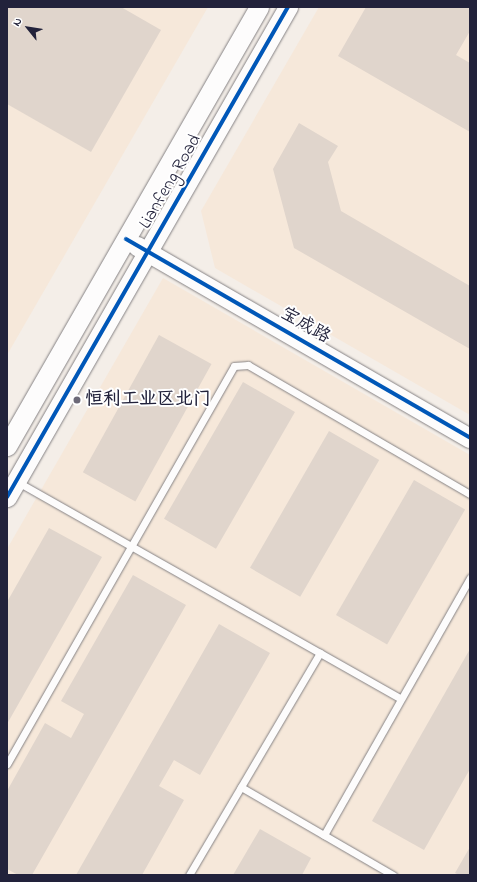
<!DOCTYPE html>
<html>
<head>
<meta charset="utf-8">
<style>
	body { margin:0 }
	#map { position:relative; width:477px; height:882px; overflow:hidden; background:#f4eee8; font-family:"Indie Flower","LXGW WenKai TC",sans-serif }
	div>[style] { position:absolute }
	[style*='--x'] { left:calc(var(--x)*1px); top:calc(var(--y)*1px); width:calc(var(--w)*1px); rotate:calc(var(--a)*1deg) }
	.built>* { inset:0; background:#f6e8da }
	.building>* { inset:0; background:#e0d5cc; transform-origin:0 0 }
	.roads { filter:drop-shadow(0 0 1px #858284) drop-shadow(0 0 1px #858284) }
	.lane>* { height:7px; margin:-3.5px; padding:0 3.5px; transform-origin:3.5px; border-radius:3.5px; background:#fdfcfc }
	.secondary>* { height:19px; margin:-9.5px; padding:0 9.5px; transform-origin:9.5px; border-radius:9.5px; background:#fdfcfc }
	.cycleway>* { height:4px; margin:-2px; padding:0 2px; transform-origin:2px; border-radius:2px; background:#0057b8 }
	.dots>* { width:11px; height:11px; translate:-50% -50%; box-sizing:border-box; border:2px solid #fff; border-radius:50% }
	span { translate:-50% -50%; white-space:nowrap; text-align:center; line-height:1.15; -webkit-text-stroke:4px #fff; paint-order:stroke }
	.street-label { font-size:18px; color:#22223b }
	.poi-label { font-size:18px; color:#22223b; font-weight:700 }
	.left { translate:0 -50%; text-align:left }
	.frame { position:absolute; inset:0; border:8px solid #22223b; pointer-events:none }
	.north { position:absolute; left:8px; top:8px; width:40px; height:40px; -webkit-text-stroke:3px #fff; paint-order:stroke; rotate:300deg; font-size:11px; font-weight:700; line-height:16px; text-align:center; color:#22223b }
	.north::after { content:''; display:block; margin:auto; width:14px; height:18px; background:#22223b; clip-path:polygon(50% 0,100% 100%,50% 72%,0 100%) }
</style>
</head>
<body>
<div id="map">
	<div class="built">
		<div style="clip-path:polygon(7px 7px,208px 7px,7px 355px)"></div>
		<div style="clip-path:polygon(319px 7px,470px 7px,470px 415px,215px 268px,201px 211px)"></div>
		<div style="clip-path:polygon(163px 278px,470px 455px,470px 875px,7px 875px,7px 549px)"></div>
	</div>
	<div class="building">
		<div style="clip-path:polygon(7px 7px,121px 7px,161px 30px,91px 152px,7px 104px)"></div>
		<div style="clip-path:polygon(366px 7px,470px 7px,470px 31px,456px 55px,470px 63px,470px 132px,338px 56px)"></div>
		<div style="clip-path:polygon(299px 123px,338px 146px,328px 162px,341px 211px,470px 286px,470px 349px,294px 248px,273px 169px)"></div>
		<div style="left:159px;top:335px;width:60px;height:157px;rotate:29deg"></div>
		<div style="left:243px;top:382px;width:60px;height:158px;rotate:30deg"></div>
		<div style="left:329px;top:431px;width:58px;height:158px;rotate:30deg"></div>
		<div style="left:414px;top:480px;width:59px;height:156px;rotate:30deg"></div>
		<div style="clip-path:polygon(49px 528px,102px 557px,7px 724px,7px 602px)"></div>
		<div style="clip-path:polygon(133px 575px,186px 605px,32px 875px,18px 875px,7px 869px,7px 791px,45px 723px,71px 738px,84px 714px,61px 701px)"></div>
		<div style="clip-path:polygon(219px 624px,270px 653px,200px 775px,174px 760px,159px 786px,184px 800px,142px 875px,76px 875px)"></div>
		<div style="clip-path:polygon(470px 649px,470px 769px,424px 850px,372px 821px)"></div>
		<div style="clip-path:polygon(260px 829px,311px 858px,302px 875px,233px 875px)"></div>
		<div style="clip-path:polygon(470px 847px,470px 875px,459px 875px,455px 873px)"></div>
	</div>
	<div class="roads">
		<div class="lane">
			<div style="--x:16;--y:481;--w:442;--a:29.5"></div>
			<div style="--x:7;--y:764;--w:458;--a:-60.3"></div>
			<div style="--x:234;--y:366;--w:14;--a:-4"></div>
			<div style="--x:248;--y:365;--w:257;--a:30.2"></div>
			<div style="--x:241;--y:787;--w:176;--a:30.1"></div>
			<div style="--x:324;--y:835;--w:296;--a:-60.4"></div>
			<div style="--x:189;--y:875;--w:258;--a:-59.5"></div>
		</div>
		<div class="secondary">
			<div style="--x:137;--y:246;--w:384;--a:30"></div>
			<div style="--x:7;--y:446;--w:506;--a:-60.14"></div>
			<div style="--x:7;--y:497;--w:565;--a:-60.17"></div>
		</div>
	</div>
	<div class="cycleway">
		<div style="--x:126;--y:239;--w:397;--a:30"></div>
		<div style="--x:7;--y:497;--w:565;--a:-60.17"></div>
	</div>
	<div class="dots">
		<div style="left:77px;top:400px;background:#6c6978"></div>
	</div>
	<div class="street-label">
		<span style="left:171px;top:182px;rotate:-60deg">Lianfeng Road</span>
		<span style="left:305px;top:326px;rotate:30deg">宝成路</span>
	</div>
	<div class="poi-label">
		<span class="left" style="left:85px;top:400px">恒利工业区北门</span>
	</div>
	<div class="frame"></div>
	<div class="north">N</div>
</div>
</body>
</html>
